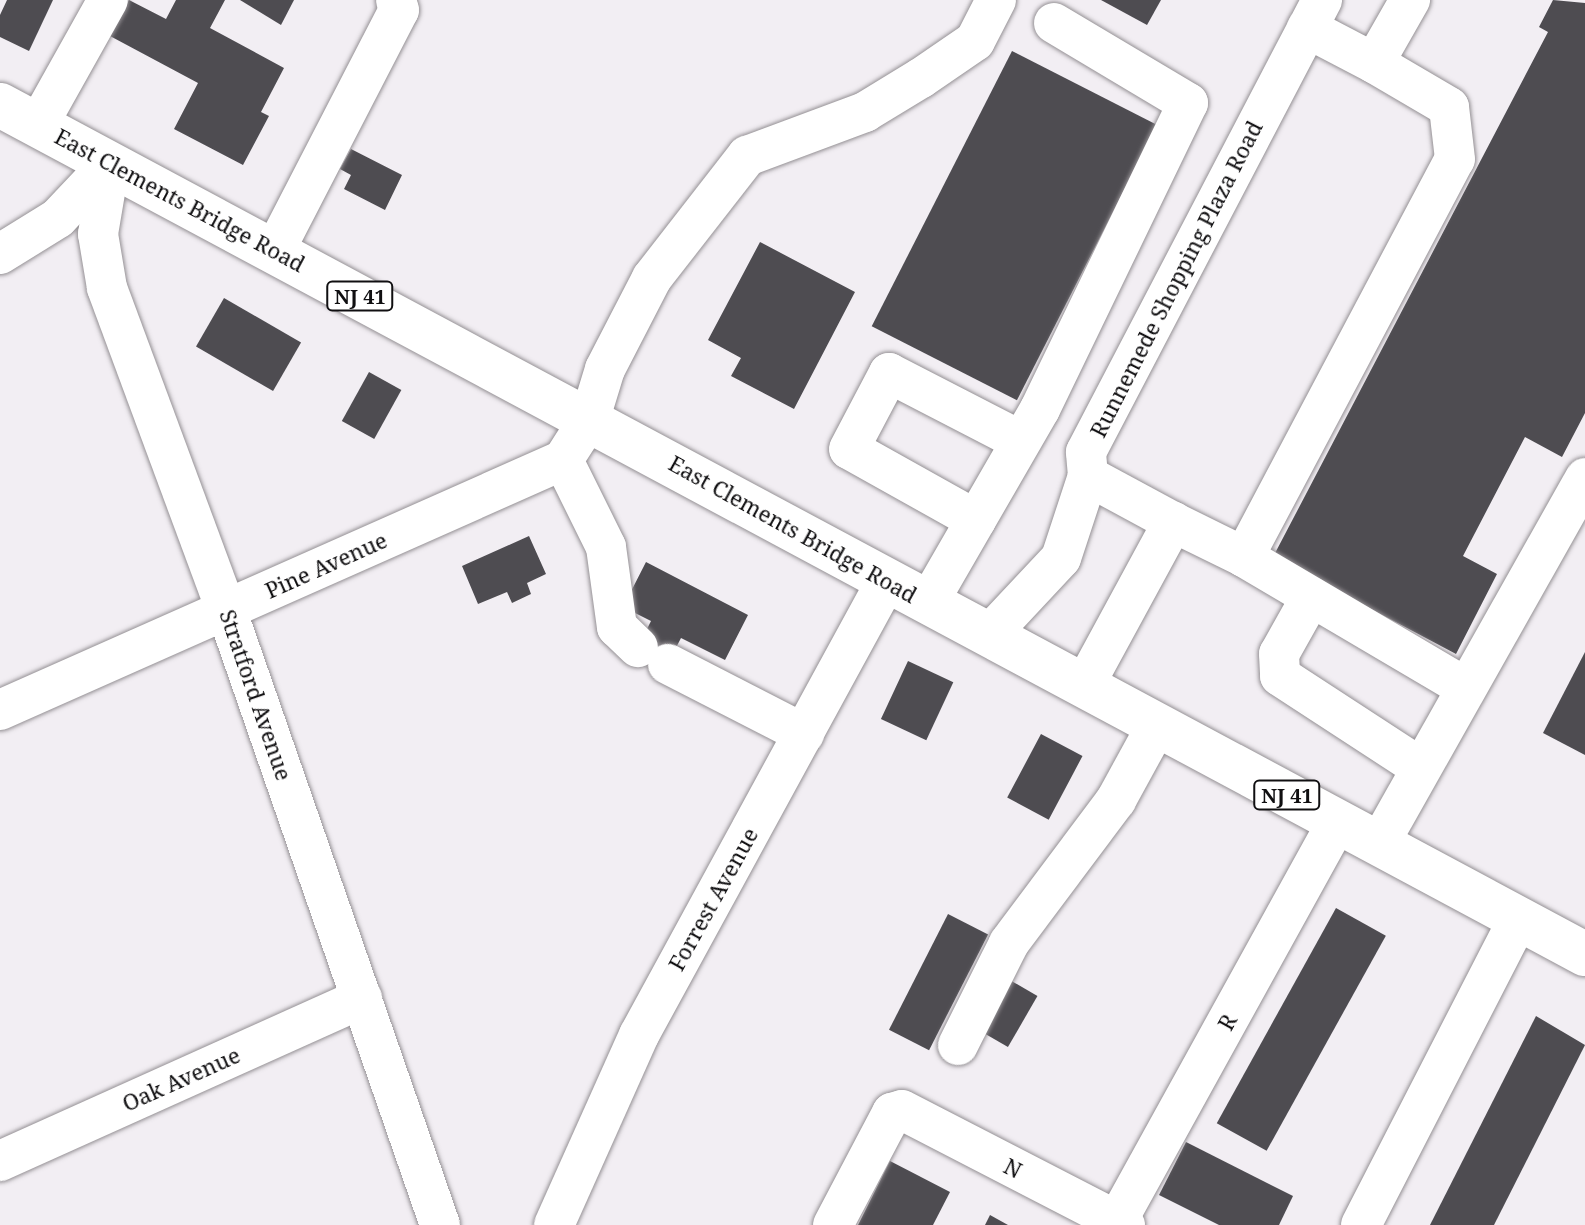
<!DOCTYPE html>
<html>
<head>
<meta charset="utf-8">
<style>
	body { margin:0 }
	#map { position:relative; width:1585px; height:1225px; overflow:hidden; background:#f2eef3; font-family:"Noto Serif",serif }
	div>[style] { position:absolute }
	[style*='--x'] { left:calc(var(--x)*1px); top:calc(var(--y)*1px); width:calc(var(--w)*1px); rotate:calc(var(--a)*1deg) }
	.building>* { inset:0; background:#4e4c51; transform-origin:0 0 }
	.roads { filter:drop-shadow(0 0 2px #949094) drop-shadow(0 0 2px #949094) }
	.minor>* { height:40px; margin:-20px; padding:0 20px; transform-origin:20px; border-radius:20px; background:#fff }
	.major>* { height:44px; margin:-22px; padding:0 22px; transform-origin:22px; border-radius:22px; background:#fff }
	span { translate:-50% -50%; white-space:nowrap; text-align:center; line-height:1.15; -webkit-text-stroke:8px #fff; paint-order:stroke }
	.shield-label span { padding:2px 6px; background:#fff; border:2px solid; border-radius:6px; -webkit-text-stroke-width:0 }
	.shield-label { font-size:20px; color:#100f11; font-weight:700 }
	.street-label { font-size:22px; color:#100f11 }
</style>
</head>
<body>
<div id="map">
	<div class="building">
		<div style="clip-path:polygon(7px 0,53px 0,29px 51px,0 37px,0 15px)"></div>
		<div style="clip-path:polygon(129px 0,166px 19px,176px 0,225px 0,210px 28px,284px 68px,261px 112px,269px 116px,243px 165px,174px 129px,198px 83px,110px 36px)"></div>
		<div style="clip-path:polygon(240px 0,294px 0,281px 25px)"></div>
		<div style="clip-path:polygon(1101px 0,1161px 0,1147px 25px)"></div>
		<div style="clip-path:polygon(1553px 0,1585px 3px,1585px 413px,1562px 457px,1525px 437px,1463px 556px,1497px 574px,1456px 654px,1273px 557px,1548px 32px,1539px 27px)"></div>
		<div style="left:1012px;top:51px;width:163px;height:309px;rotate:27deg"></div>
		<div style="clip-path:polygon(351px 149px,402px 175px,385px 210px,344px 189px,351px 175px,340px 169px)"></div>
		<div style="clip-path:polygon(760px 242px,855px 292px,794px 409px,731px 376px,741px 358px,708px 340px)"></div>
		<div style="left:224px;top:298px;width:89px;height:56px;rotate:30deg"></div>
		<div style="left:369px;top:372px;width:37px;height:56px;rotate:29deg"></div>
		<div style="clip-path:polygon(529px 536px,546px 574px,527px 583px,531px 594px,512px 603px,507px 592px,478px 604px,462px 566px)"></div>
		<div style="clip-path:polygon(646px 562px,748px 615px,725px 660px,681px 638px,664px 671px,634px 655px,651px 621px,623px 607px)"></div>
		<div style="clip-path:polygon(1585px 652px,1585px 755px,1543px 733px)"></div>
		<div style="left:908px;top:661px;width:50px;height:64px;rotate:25deg"></div>
		<div style="left:1041px;top:734px;width:47px;height:72px;rotate:28deg"></div>
		<div style="left:1336px;top:908px;width:57px;height:246px;rotate:29deg"></div>
		<div style="left:948px;top:914px;width:45px;height:130px;rotate:27deg"></div>
		<div style="left:1008px;top:979px;width:34px;height:59px;rotate:30deg"></div>
		<div style="clip-path:polygon(1536px 1016px,1585px 1045px,1494px 1225px,1430px 1225px)"></div>
		<div style="clip-path:polygon(1186px 1142px,1293px 1196px,1279px 1225px,1219px 1225px,1159px 1195px)"></div>
		<div style="clip-path:polygon(890px 1161px,950px 1192px,933px 1225px,858px 1225px)"></div>
		<div style="clip-path:polygon(990px 1215px,1008px 1225px,985px 1225px)"></div>
	</div>
	<div class="roads">
		<div class="minor">
			<div style="--x:1307;--y:28;--w:76;--a:27.6"></div>
			<div style="--x:38;--y:125;--w:143;--a:-60.8"></div>
			<div style="--x:110;--y:163;--w:72;--a:99.6"></div>
			<div style="--x:98;--y:234;--w:55;--a:80.5"></div>
			<div style="--x:107;--y:288;--w:342;--a:69.7"></div>
			<div style="--x:226;--y:609;--w:652;--a:70.84"></div>
			<div style="--x:275;--y:250;--w:270;--a:-62.7"></div>
			<div style="--x:399;--y:10;--w:10;--a:-107"></div>
			<div style="--x:0;--y:254;--w:68;--a:-31.8"></div>
			<div style="--x:58;--y:218;--w:76;--a:-46.6"></div>
			<div style="--x:563;--y:460;--w:97;--a:63.7"></div>
			<div style="--x:606;--y:547;--w:81;--a:82.2"></div>
			<div style="--x:617;--y:627;--w:29;--a:44"></div>
			<div style="--x:1088;--y:476;--w:97;--a:28.4"></div>
			<div style="--x:976;--y:520;--w:145;--a:-150.8"></div>
			<div style="--x:849;--y:449;--w:86;--a:-62.2"></div>
			<div style="--x:889;--y:373;--w:148;--a:27.3"></div>
			<div style="--x:1244;--y:557;--w:450;--a:-62.1"></div>
			<div style="--x:1455;--y:159;--w:52;--a:-96.6"></div>
			<div style="--x:1449;--y:107;--w:87;--a:-149.6"></div>
			<div style="--x:1374;--y:63;--w:73;--a:-60.3"></div>
			<div style="--x:1311;--y:597;--w:65;--a:119.3"></div>
			<div style="--x:1279;--y:654;--w:22;--a:87"></div>
			<div style="--x:1280;--y:676;--w:168;--a:33.1"></div>
			<div style="--x:928;--y:603;--w:224;--a:-60"></div>
			<div style="--x:1040;--y:409;--w:340;--a:-64.2"></div>
			<div style="--x:1188;--y:103;--w:156;--a:-149.2"></div>
			<div style="--x:989;--y:635;--w:105;--a:-46.9"></div>
			<div style="--x:1061;--y:558;--w:86;--a:-71.8"></div>
			<div style="--x:1088;--y:476;--w:24;--a:-95"></div>
			<div style="--x:1086;--y:452;--w:510;--a:-62.43"></div>
			<div style="--x:668;--y:664;--w:153;--a:27.2"></div>
			<div style="--x:1084;--y:686;--w:187;--a:-61.5"></div>
			<div style="--x:1173;--y:522;--w:79;--a:26.2"></div>
			<div style="--x:1244;--y:557;--w:258;--a:30.5"></div>
			<div style="--x:0;--y:710;--w:616;--a:-23.94"></div>
			<div style="--x:563;--y:460;--w:50;--a:-57.3"></div>
			<div style="--x:590;--y:418;--w:51;--a:-73"></div>
			<div style="--x:605;--y:369;--w:102;--a:-62.7"></div>
			<div style="--x:652;--y:278;--w:155;--a:-52.1"></div>
			<div style="--x:747;--y:156;--w:126;--a:-20.4"></div>
			<div style="--x:865;--y:112;--w:66;--a:-31.3"></div>
			<div style="--x:921;--y:78;--w:65;--a:-34.4"></div>
			<div style="--x:975;--y:41;--w:46;--a:-62.9"></div>
			<div style="--x:1379;--y:844;--w:420;--a:-60.6"></div>
			<div style="--x:958;--y:1045;--w:114;--a:-63.4"></div>
			<div style="--x:1009;--y:943;--w:179;--a:-53.2"></div>
			<div style="--x:1116;--y:800;--w:85;--a:-61.3"></div>
			<div style="--x:0;--y:1161;--w:397;--a:-24.2"></div>
			<div style="--x:1117;--y:1221;--w:456;--a:-61.1"></div>
			<div style="--x:554;--y:1225;--w:208;--a:-65.9"></div>
			<div style="--x:639;--y:1035;--w:518;--a:-61.41"></div>
			<div style="--x:833;--y:1225;--w:127;--a:-62.2"></div>
			<div style="--x:892;--y:1113;--w:10;--a:-17"></div>
			<div style="--x:902;--y:1110;--w:251;--a:27.3"></div>
			<div style="--x:1361;--y:1225;--w:344;--a:-62.8"></div>
		</div>
		<div class="major">
			<div style="--x:0;--y:105;--w:1798;--a:28.18"></div>
		</div>
	</div>
	<div class="shield-label">
		<span style="left:360px;top:296px">NJ 41</span>
		<span style="left:1287px;top:795px">NJ 41</span>
	</div>
	<div class="street-label">
		<span style="left:180px;top:200px;rotate:28deg">East Clements Bridge Road</span>
		<span style="left:1176px;top:279px;rotate:-63deg">Runnemede Shopping Plaza Road</span>
		<span style="left:793px;top:529px;rotate:29deg">East Clements Bridge Road</span>
		<span style="left:326px;top:565px;rotate:-24deg">Pine Avenue</span>
		<span style="left:256px;top:695px;rotate:71deg">Stratford Avenue</span>
		<span style="left:713px;top:899px;rotate:-61deg">Forrest Avenue</span>
		<span style="left:1227px;top:1022px;rotate:-61deg">R</span>
		<span style="left:181px;top:1079px;rotate:-24deg">Oak Avenue</span>
		<span style="left:1013px;top:1168px;rotate:27deg">N</span>
	</div>
</div>
</body>
</html>
